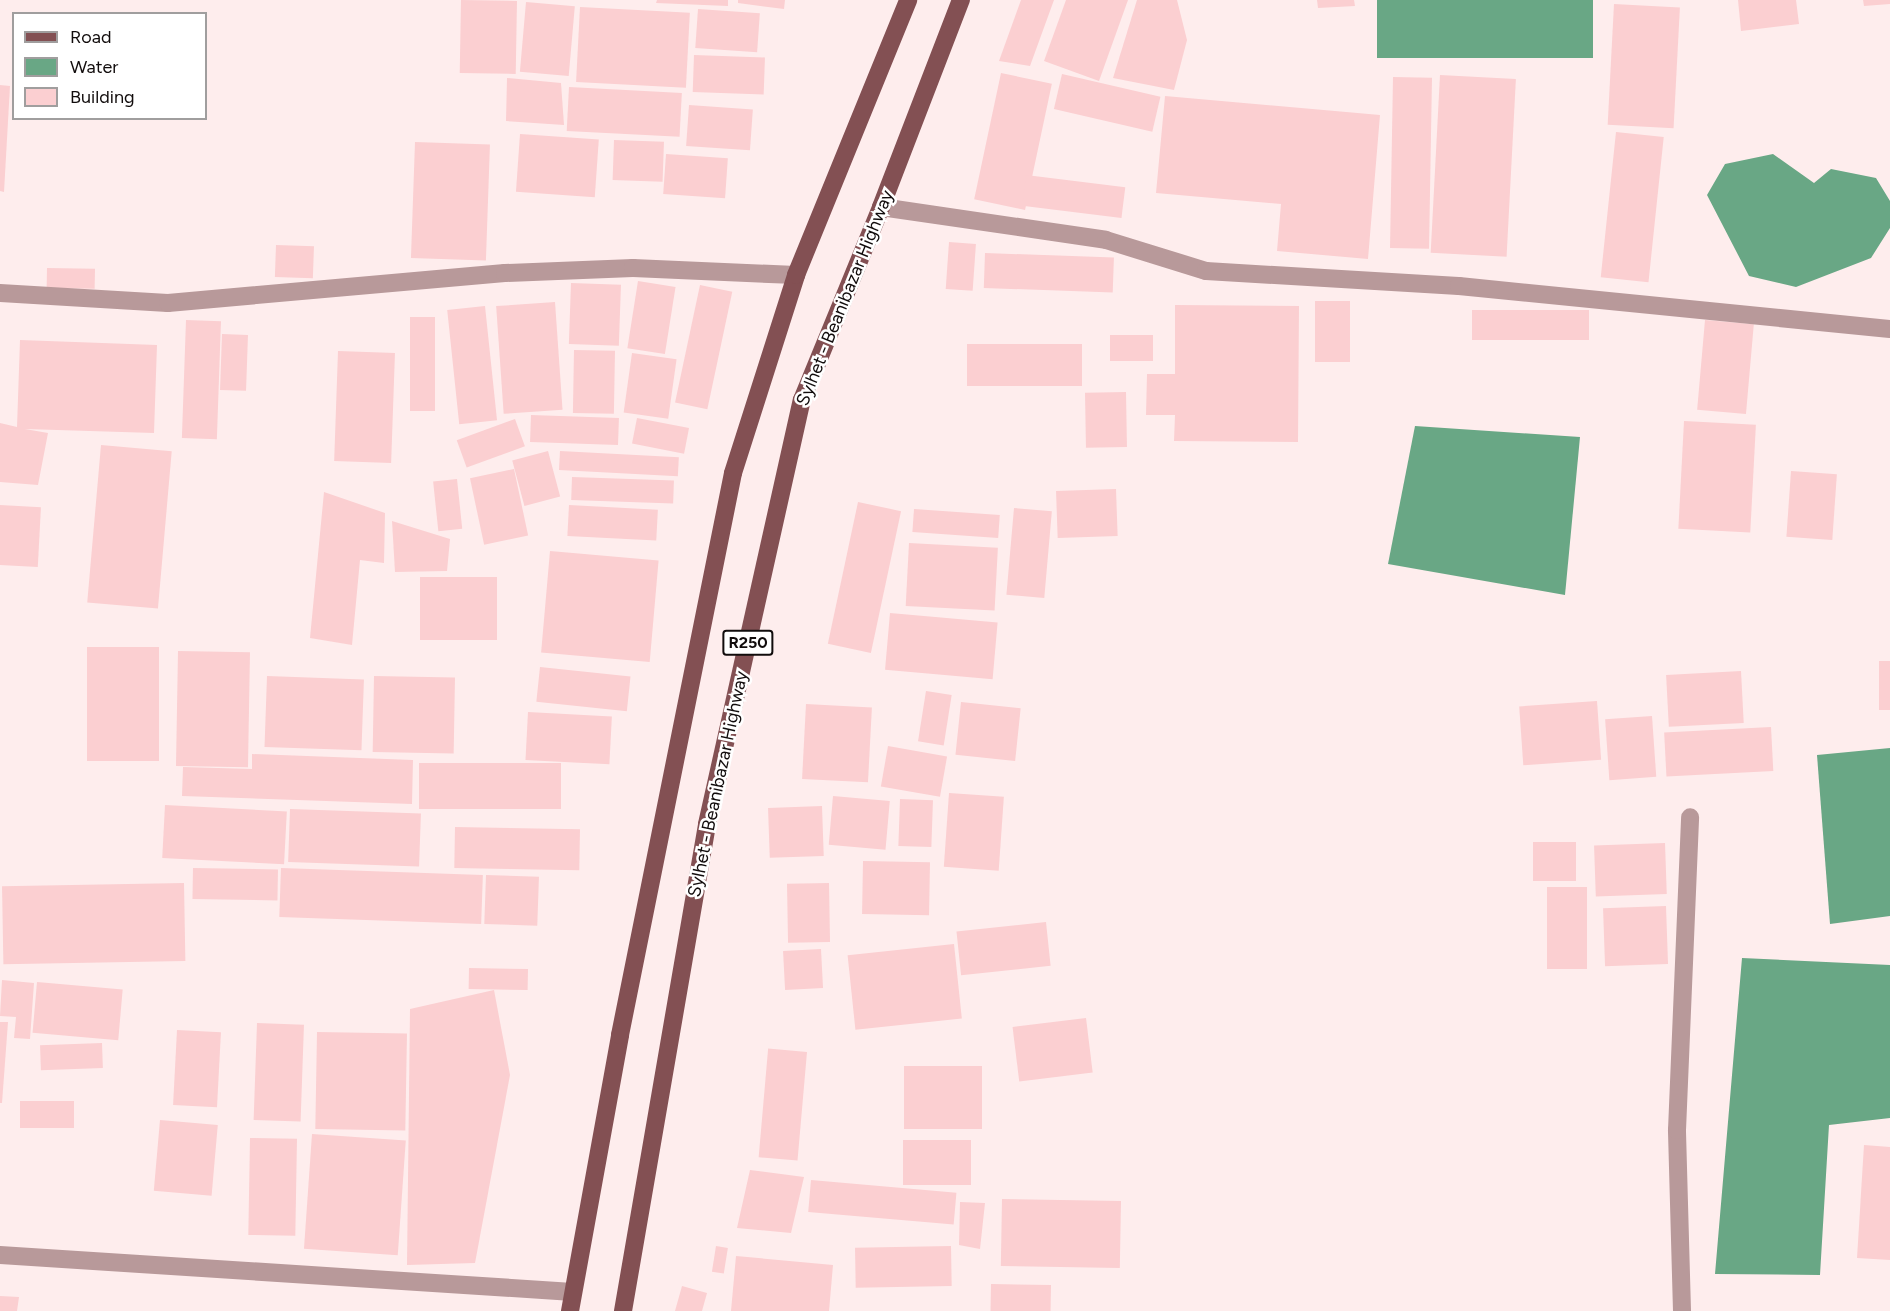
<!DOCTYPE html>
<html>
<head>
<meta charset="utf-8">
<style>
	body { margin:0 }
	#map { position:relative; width:1890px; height:1311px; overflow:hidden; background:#feeded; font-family:Figtree,sans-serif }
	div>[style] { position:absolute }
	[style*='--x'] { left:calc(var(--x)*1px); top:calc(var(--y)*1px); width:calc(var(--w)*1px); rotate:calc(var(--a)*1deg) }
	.water>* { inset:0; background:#69a785; transform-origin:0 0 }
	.building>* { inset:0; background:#fbcfd1; transform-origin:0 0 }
	.minor>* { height:18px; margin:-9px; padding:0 9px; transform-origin:9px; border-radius:9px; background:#b8999a }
	.major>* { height:18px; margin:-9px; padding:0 9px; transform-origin:9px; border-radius:9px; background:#835053 }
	span { translate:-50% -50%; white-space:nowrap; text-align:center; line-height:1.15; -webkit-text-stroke:5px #fff; paint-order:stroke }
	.shield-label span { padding:2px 4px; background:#fff; border:2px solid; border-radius:4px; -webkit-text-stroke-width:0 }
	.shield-label { font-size:16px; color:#110c0c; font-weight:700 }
	.street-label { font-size:18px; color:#110c0c }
	.legend { position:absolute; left:12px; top:12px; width:195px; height:108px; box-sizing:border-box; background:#fff; border:2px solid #a09e9e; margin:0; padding:8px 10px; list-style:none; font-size:18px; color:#110c0c }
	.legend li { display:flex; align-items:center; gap:12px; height:30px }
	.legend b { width:30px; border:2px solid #a09e9e }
</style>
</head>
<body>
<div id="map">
	<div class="water">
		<div style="left:1377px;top:0;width:216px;height:58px"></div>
		<div style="clip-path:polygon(1773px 154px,1814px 183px,1831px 169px,1876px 178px,1890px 201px,1890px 228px,1871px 258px,1796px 287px,1749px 276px,1707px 195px,1725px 164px)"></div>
		<div style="clip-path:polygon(1415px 426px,1580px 437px,1565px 595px,1388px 564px)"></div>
		<div style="clip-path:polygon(1890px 748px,1890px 916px,1830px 924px,1817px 755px)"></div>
		<div style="clip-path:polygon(1742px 958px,1890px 965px,1890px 1118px,1829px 1125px,1820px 1275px,1715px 1274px)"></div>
	</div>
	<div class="building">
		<div style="left:461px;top:0;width:56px;height:73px;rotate:1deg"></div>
		<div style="clip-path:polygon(657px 0,728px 0,728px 6px,656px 3px)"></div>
		<div style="clip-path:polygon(738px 0,785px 0,784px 9px,738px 3px)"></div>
		<div style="clip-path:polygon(1021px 0,1054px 0,1030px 66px,999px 61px)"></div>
		<div style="clip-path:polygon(1066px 0,1128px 0,1099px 81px,1044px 61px)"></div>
		<div style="clip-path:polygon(1137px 0,1177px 0,1187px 40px,1174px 90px,1113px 78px)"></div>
		<div style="clip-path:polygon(1317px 0,1354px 0,1355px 6px,1318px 8px)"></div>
		<div style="clip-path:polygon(1738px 0,1796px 0,1799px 24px,1741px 31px)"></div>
		<div style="clip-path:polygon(1863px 0,1890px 0,1890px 4px,1864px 6px)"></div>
		<div style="left:526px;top:2px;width:49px;height:70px;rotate:5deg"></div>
		<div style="left:1614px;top:4px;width:66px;height:121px;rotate:3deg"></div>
		<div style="left:580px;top:7px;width:110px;height:75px;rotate:3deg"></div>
		<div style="left:698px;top:9px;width:62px;height:39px;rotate:4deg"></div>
		<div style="left:694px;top:55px;width:71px;height:37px;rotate:2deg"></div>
		<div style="left:1001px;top:73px;width:52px;height:129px;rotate:12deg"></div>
		<div style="left:1062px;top:74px;width:101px;height:36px;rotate:13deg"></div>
		<div style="left:1440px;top:75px;width:76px;height:178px;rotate:3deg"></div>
		<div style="left:1393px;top:77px;width:39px;height:171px;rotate:1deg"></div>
		<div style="clip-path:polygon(507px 78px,561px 83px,564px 125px,506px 121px)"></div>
		<div style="clip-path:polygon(0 85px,10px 86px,4px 192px,0 191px)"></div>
		<div style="left:569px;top:87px;width:113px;height:44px;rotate:3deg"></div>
		<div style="clip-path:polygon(1165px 96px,1380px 115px,1368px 259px,1277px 251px,1281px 204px,1156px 193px)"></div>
		<div style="left:689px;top:105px;width:64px;height:41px;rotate:4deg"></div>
		<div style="left:1616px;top:132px;width:48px;height:146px;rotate:6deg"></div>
		<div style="left:520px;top:134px;width:79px;height:58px;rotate:4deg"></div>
		<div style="left:614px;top:140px;width:50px;height:40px;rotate:2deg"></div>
		<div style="left:415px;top:142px;width:75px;height:116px;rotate:2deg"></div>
		<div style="left:666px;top:154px;width:62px;height:40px;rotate:4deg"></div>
		<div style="left:1026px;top:175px;width:100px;height:31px;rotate:7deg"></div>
		<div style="left:949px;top:242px;width:27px;height:47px;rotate:4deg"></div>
		<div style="left:276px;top:245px;width:38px;height:32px;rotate:2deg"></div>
		<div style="left:985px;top:253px;width:129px;height:35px;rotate:2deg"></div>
		<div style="left:47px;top:268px;width:48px;height:20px;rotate:1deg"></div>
		<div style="left:638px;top:281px;width:38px;height:68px;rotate:9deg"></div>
		<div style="left:571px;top:283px;width:50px;height:61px;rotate:2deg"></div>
		<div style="left:700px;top:285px;width:33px;height:120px;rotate:12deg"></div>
		<div style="left:1315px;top:301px;width:35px;height:61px"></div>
		<div style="left:555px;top:302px;width:108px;height:59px;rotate:86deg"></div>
		<div style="clip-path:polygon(1175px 305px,1299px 306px,1298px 442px,1174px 441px,1175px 415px,1146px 415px,1147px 374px,1175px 374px)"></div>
		<div style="left:485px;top:306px;width:115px;height:38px;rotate:84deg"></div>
		<div style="left:1472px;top:310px;width:117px;height:30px"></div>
		<div style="left:410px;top:317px;width:25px;height:94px"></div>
		<div style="left:186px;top:320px;width:35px;height:118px;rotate:2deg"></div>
		<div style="left:1705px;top:320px;width:49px;height:90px;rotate:5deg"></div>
		<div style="left:222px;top:334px;width:26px;height:56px;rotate:2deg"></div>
		<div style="left:1153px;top:335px;width:26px;height:43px;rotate:90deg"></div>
		<div style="clip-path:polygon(20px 340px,157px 345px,154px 433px,25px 429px,48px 433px,38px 485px,0 482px,0 423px,17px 427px)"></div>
		<div style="left:967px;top:344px;width:115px;height:42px"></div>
		<div style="left:574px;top:350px;width:41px;height:63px;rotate:1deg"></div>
		<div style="left:338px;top:351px;width:57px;height:110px;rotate:2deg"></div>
		<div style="left:632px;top:353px;width:45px;height:60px;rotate:8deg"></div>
		<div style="left:1126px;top:392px;width:55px;height:41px;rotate:89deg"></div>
		<div style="left:531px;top:415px;width:88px;height:27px;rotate:2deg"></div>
		<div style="left:637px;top:418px;width:53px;height:26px;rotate:11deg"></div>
		<div style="left:515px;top:419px;width:29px;height:62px;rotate:70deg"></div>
		<div style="left:1684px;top:421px;width:72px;height:108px;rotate:3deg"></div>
		<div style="left:101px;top:445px;width:71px;height:158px;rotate:5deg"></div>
		<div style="left:548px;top:451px;width:47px;height:37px;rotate:75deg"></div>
		<div style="left:560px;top:451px;width:119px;height:19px;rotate:3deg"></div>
		<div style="left:514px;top:469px;width:68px;height:45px;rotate:78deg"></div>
		<div style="left:1791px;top:471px;width:46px;height:66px;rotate:4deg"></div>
		<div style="left:572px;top:477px;width:102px;height:23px;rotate:2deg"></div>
		<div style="left:457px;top:479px;width:50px;height:24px;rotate:84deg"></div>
		<div style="left:1116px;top:489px;width:47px;height:60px;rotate:88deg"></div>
		<div style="clip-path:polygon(324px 492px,385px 513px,384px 563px,360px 560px,352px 645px,310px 638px)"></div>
		<div style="left:858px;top:502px;width:44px;height:145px;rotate:12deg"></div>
		<div style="left:0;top:505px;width:41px;height:60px;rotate:3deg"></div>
		<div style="left:569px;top:505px;width:89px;height:31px;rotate:3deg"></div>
		<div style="left:1014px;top:508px;width:38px;height:87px;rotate:5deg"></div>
		<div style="left:914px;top:509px;width:86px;height:23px;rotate:4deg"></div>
		<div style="clip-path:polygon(392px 521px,450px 539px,447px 571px,395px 572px)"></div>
		<div style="left:909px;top:543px;width:89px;height:63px;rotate:3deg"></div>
		<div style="left:550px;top:551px;width:109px;height:102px;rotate:5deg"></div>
		<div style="left:420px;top:577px;width:77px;height:63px"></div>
		<div style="left:890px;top:613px;width:108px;height:57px;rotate:5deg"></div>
		<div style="left:87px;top:647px;width:72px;height:114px"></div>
		<div style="left:178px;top:651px;width:72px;height:115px;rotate:1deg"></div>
		<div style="left:1879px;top:661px;width:11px;height:49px"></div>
		<div style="left:540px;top:667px;width:91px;height:35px;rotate:6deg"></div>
		<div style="left:1741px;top:671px;width:52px;height:75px;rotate:87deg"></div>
		<div style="left:267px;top:676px;width:97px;height:71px;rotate:2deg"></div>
		<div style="left:374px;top:676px;width:81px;height:76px;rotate:1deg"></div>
		<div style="left:926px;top:691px;width:26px;height:51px;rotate:9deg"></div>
		<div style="left:1597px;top:701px;width:59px;height:78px;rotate:86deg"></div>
		<div style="left:961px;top:702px;width:60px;height:53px;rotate:6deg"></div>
		<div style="left:806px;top:704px;width:66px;height:75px;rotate:3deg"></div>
		<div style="left:528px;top:712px;width:84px;height:48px;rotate:3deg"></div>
		<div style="left:1652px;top:716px;width:61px;height:47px;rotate:86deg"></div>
		<div style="left:1771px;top:727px;width:44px;height:107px;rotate:87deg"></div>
		<div style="left:888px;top:746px;width:60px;height:41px;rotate:10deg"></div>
		<div style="clip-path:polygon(252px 754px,413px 760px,412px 804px,182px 796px,183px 767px,252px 769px)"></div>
		<div style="left:419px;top:763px;width:142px;height:46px"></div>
		<div style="left:949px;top:793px;width:55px;height:74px;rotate:4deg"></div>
		<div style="left:833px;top:796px;width:57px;height:49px;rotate:5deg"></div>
		<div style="left:900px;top:799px;width:33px;height:47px;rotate:2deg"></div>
		<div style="left:165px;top:805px;width:122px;height:53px;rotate:3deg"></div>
		<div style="left:822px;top:806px;width:50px;height:54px;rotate:88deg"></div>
		<div style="left:290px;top:809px;width:131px;height:53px;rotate:2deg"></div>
		<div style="left:455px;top:827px;width:125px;height:41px;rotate:1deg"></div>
		<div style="left:1533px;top:842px;width:43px;height:39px"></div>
		<div style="left:1665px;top:843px;width:51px;height:71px;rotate:88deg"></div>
		<div style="left:863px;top:861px;width:67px;height:53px;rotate:1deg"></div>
		<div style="left:193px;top:868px;width:85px;height:31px;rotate:1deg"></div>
		<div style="left:281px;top:868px;width:202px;height:49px;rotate:2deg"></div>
		<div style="left:486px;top:875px;width:53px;height:49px;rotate:2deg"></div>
		<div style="left:184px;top:883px;width:78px;height:182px;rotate:89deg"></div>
		<div style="left:829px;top:883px;width:59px;height:42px;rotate:89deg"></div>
		<div style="left:1547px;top:887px;width:40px;height:82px"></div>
		<div style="left:1666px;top:906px;width:58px;height:63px;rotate:88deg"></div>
		<div style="left:1046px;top:922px;width:44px;height:90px;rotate:84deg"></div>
		<div style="left:954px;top:944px;width:75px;height:107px;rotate:84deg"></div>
		<div style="left:821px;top:949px;width:39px;height:38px;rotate:87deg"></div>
		<div style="left:469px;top:968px;width:59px;height:21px;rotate:1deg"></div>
		<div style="clip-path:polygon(2px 980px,34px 983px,30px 1039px,14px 1038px,16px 1017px,0 1016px)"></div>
		<div style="left:37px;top:982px;width:86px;height:51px;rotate:5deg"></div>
		<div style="clip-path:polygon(494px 990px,510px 1075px,475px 1263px,407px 1265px,410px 1009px)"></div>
		<div style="left:1086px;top:1018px;width:55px;height:74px;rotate:83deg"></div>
		<div style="clip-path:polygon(0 1022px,8px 1022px,2px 1103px,0 1103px)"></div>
		<div style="left:257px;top:1023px;width:47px;height:97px;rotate:2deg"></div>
		<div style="left:177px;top:1030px;width:44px;height:75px;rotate:3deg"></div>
		<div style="left:317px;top:1032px;width:90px;height:97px;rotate:1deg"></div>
		<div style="left:102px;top:1043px;width:25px;height:62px;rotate:88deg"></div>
		<div style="left:807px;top:1052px;width:109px;height:39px;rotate:95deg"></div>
		<div style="left:904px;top:1066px;width:78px;height:63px"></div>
		<div style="left:20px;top:1101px;width:54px;height:27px"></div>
		<div style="left:160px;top:1120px;width:58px;height:71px;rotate:5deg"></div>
		<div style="left:312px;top:1134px;width:94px;height:115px;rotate:4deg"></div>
		<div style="left:250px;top:1138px;width:47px;height:97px;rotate:1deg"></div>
		<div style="left:903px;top:1140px;width:68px;height:45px"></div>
		<div style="clip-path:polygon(1864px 1145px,1890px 1147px,1890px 1260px,1857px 1258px)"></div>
		<div style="clip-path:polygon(750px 1170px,804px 1177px,791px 1233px,737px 1228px)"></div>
		<div style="left:811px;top:1180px;width:146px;height:32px;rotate:5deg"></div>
		<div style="left:1002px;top:1199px;width:119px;height:67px;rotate:1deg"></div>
		<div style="clip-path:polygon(960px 1202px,985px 1203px,980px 1249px,959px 1245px)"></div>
		<div style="left:716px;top:1246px;width:12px;height:26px;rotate:9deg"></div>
		<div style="left:951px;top:1246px;width:40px;height:96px;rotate:89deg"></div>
		<div style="clip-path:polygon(736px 1256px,833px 1265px,829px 1311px,731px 1311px)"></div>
		<div style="left:991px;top:1284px;width:60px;height:27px;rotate:1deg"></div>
		<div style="clip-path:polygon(682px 1286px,707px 1293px,702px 1311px,675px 1311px)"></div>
		<div style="clip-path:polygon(0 1296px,19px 1297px,17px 1311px,0 1311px)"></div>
	</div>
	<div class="minor">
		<div style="--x:881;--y:207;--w:227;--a:8.3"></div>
		<div style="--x:1106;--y:240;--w:105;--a:17.2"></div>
		<div style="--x:1206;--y:271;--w:253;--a:3.4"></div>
		<div style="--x:1459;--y:286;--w:433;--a:5.7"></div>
		<div style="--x:0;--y:293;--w:168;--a:3.4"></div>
		<div style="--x:168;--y:303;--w:338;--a:-5.1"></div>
		<div style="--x:505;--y:273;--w:128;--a:-2.2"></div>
		<div style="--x:633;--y:268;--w:163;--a:2.5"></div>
		<div style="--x:0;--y:1255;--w:574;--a:3.69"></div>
		<div style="--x:1682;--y:1311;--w:181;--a:-91.6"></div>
		<div style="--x:1677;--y:1130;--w:313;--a:-87.6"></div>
	</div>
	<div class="major">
		<div style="--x:570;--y:1311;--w:280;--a:-79.7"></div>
		<div style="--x:620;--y:1035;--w:573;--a:-78.63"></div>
		<div style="--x:733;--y:473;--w:208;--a:-72.3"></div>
		<div style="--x:796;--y:275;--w:297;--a:-67.8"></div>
		<div style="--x:623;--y:1311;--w:494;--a:-80.2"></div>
		<div style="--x:707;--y:824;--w:435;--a:-77.4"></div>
		<div style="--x:802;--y:400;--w:209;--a:-67.7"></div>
		<div style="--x:881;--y:207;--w:222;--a:-68.9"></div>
	</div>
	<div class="shield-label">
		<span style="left:748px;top:643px">R250</span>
	</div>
	<div class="street-label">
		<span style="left:845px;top:298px;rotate:-68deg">Sylhet - Beanibazar Highway</span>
		<span style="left:718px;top:784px;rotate:-78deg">Sylhet - Beanibazar Highway</span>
	</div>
	<ul class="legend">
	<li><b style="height:8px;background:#835053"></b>Road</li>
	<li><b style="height:16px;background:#69a785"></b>Water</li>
	<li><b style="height:16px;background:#fbcfd1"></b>Building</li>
	</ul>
</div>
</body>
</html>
